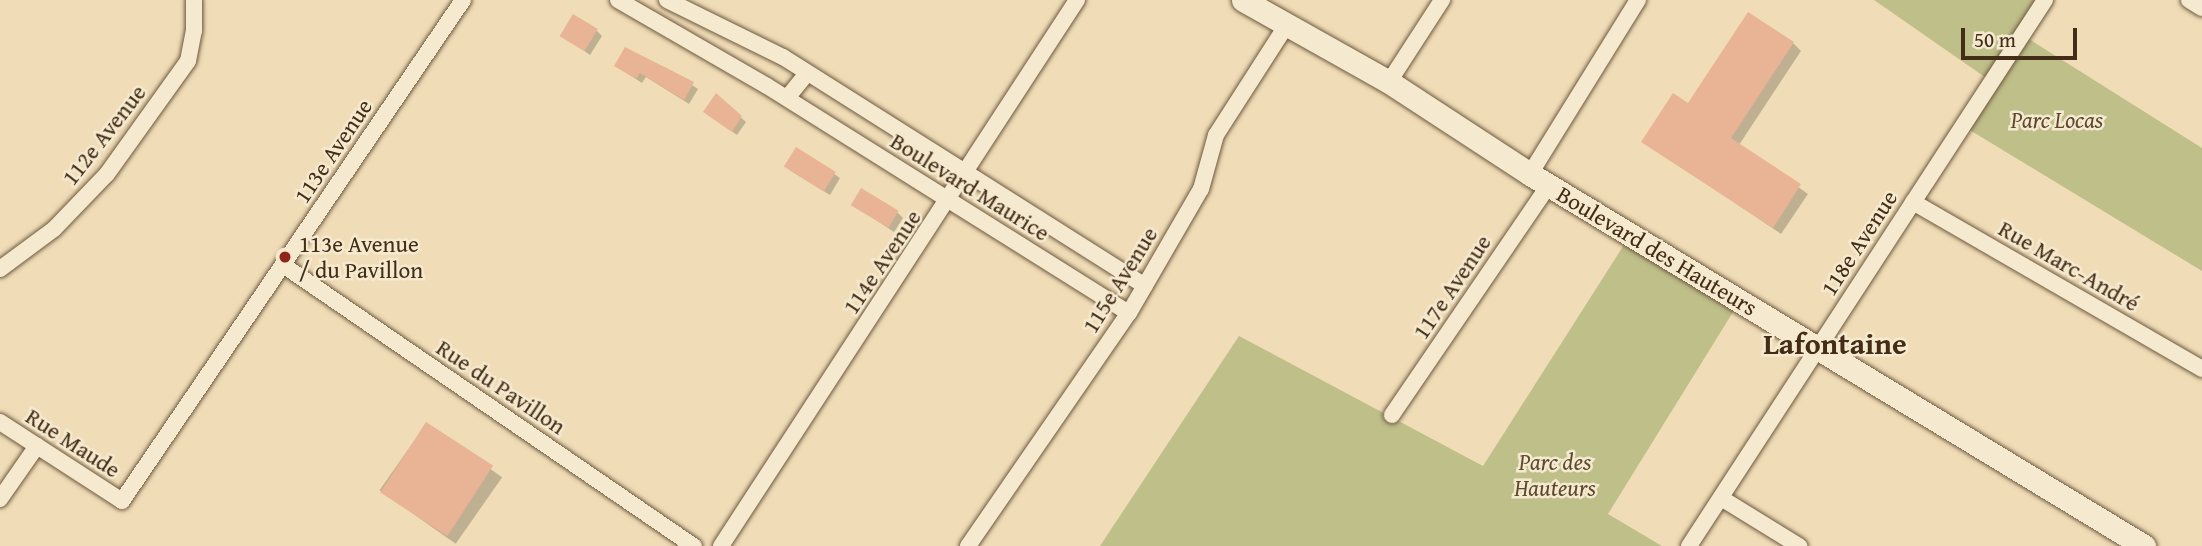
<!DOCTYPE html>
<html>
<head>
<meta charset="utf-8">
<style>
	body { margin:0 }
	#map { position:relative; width:2202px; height:546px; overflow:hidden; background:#f0ddb7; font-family:"Gentium Book Plus",serif }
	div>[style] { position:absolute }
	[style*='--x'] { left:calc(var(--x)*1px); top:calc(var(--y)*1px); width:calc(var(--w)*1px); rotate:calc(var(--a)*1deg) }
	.green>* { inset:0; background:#bfbf8a }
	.shadow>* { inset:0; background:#0003; transform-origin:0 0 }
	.building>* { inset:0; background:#e9b495; transform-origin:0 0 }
	.roads { filter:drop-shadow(0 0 2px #6e593f) drop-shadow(0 0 2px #6e593f) }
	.minor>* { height:16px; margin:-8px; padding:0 8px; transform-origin:8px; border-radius:8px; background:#f5e9d0 }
	.secondary>* { height:23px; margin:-11.5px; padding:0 11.5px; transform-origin:11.5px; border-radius:11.5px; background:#f5e9d0 }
	.dots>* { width:19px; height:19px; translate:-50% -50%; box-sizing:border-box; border:4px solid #f5e9d0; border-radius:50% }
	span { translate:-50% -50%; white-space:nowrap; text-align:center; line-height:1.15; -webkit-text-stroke:5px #f5e9d0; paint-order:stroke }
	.park-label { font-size:23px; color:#5c4a2e; font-style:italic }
	.street-label { font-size:23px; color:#432d17 }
	.poi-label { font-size:23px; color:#432d17 }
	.left { translate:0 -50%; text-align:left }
	.district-label { font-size:30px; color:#432d17; font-weight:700 }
	.scale { position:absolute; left:1961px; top:28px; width:116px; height:32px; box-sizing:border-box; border:4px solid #432d17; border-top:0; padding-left:9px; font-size:21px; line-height:24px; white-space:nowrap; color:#432d17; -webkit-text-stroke:5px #f5e9d0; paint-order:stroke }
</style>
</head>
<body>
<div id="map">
	<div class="green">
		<div style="clip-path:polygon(1874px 0,2045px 0,1992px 82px)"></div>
		<div style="clip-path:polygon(2029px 39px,2202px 148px,2202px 271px,1968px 129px)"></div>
		<div style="clip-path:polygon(1629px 237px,1738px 304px,1608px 514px,1662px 546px,1100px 546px,1239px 336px,1483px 466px)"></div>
	</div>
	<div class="shadow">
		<div style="clip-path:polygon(597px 31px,602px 36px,590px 55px,562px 35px)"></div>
		<div style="clip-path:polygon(1793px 43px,1801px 51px,1739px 145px,1808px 194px,1781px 234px,1643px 141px,1688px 105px)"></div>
		<div style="clip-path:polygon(616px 66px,662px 71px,665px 67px,698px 89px,689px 104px,646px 77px,642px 83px)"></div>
		<div style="clip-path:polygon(716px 95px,746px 122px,737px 135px,705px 112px)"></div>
		<div style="clip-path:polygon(797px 149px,840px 178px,830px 195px,791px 171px)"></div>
		<div style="clip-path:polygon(853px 205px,898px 213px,903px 218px,894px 232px)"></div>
		<div style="left:426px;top:424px;width:93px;height:81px;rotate:35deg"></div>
	</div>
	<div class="building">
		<div style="clip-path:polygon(1748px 12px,1794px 42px,1731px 138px,1801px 184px,1773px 228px,1641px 142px,1673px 93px,1688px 103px)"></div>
		<div style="left:573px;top:14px;width:29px;height:26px;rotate:31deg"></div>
		<div style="clip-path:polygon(625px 47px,694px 82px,684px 100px,640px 73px,636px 79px,614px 66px)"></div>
		<div style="clip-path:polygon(716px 93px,742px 116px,732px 132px,703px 112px)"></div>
		<div style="left:796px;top:147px;width:47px;height:23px;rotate:32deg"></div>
		<div style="left:861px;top:188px;width:44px;height:20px;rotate:31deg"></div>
		<div style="left:426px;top:422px;width:80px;height:84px;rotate:33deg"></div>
	</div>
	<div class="roads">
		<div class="minor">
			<div style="--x:618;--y:0;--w:172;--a:30"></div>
			<div style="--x:767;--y:86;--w:427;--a:32.1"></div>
			<div style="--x:667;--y:0;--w:129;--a:26.2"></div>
			<div style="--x:783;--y:57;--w:428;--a:32.3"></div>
			<div style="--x:2189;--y:0;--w:15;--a:32"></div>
			<div style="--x:1389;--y:82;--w:98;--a:-57.1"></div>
			<div style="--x:787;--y:98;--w:32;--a:-51"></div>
			<div style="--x:1530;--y:174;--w:205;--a:-58.2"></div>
			<div style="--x:1913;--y:202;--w:334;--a:30"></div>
			<div style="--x:283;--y:265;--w:498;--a:34.4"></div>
			<div style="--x:0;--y:269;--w:67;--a:-36.5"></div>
			<div style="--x:54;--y:229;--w:76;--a:-46.1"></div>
			<div style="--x:107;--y:174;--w:139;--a:-54.4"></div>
			<div style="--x:188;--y:61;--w:31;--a:-79"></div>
			<div style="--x:194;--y:31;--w:31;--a:-90"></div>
			<div style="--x:1392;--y:415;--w:278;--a:-55.7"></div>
			<div style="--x:0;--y:422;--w:145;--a:32.9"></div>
			<div style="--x:122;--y:501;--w:606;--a:-55.76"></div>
			<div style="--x:1721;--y:498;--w:92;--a:31.6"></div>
			<div style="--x:0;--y:499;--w:65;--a:-55.1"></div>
			<div style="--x:721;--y:546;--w:652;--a:-56.9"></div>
			<div style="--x:968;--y:546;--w:283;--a:-55.4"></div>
			<div style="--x:1129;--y:313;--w:143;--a:-59.9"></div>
			<div style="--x:1201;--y:189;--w:56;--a:-74.5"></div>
			<div style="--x:1216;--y:135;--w:130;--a:-57.3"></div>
			<div style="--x:1689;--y:546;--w:652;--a:-56.9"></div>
		</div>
		<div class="secondary">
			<div style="--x:1243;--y:0;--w:167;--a:29.3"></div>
			<div style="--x:1389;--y:82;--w:168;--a:33.1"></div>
			<div style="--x:1530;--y:174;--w:718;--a:31.21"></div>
		</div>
	</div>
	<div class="dots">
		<div style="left:285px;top:257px;background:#8f2418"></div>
	</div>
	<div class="park-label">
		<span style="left:2057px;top:120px">Parc Locas</span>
		<span style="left:1555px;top:475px">Parc des<br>Hauteurs</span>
	</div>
	<div class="street-label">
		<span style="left:104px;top:135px;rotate:-52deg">112e Avenue</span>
		<span style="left:333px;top:151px;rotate:-56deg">113e Avenue</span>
		<span style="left:970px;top:187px;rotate:32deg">Boulevard Maurice</span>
		<span style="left:1859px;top:243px;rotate:-57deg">118e Avenue</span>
		<span style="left:1657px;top:251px;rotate:31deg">Boulevard des Hauteurs</span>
		<span style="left:882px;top:262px;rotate:-56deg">114e Avenue</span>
		<span style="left:2069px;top:266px;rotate:30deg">Rue Marc-André</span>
		<span style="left:1120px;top:280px;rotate:-58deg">115e Avenue</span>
		<span style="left:1452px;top:287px;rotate:-56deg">117e Avenue</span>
		<span style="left:501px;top:387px;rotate:34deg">Rue du Pavillon</span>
		<span style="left:73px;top:443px;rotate:33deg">Rue Maude</span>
	</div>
	<div class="poi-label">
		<span class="left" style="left:299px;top:257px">113e Avenue<br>/ du Pavillon</span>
	</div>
	<div class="district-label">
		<span style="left:1835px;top:343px">Lafontaine</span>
	</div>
	<div class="scale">50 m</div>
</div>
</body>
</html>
